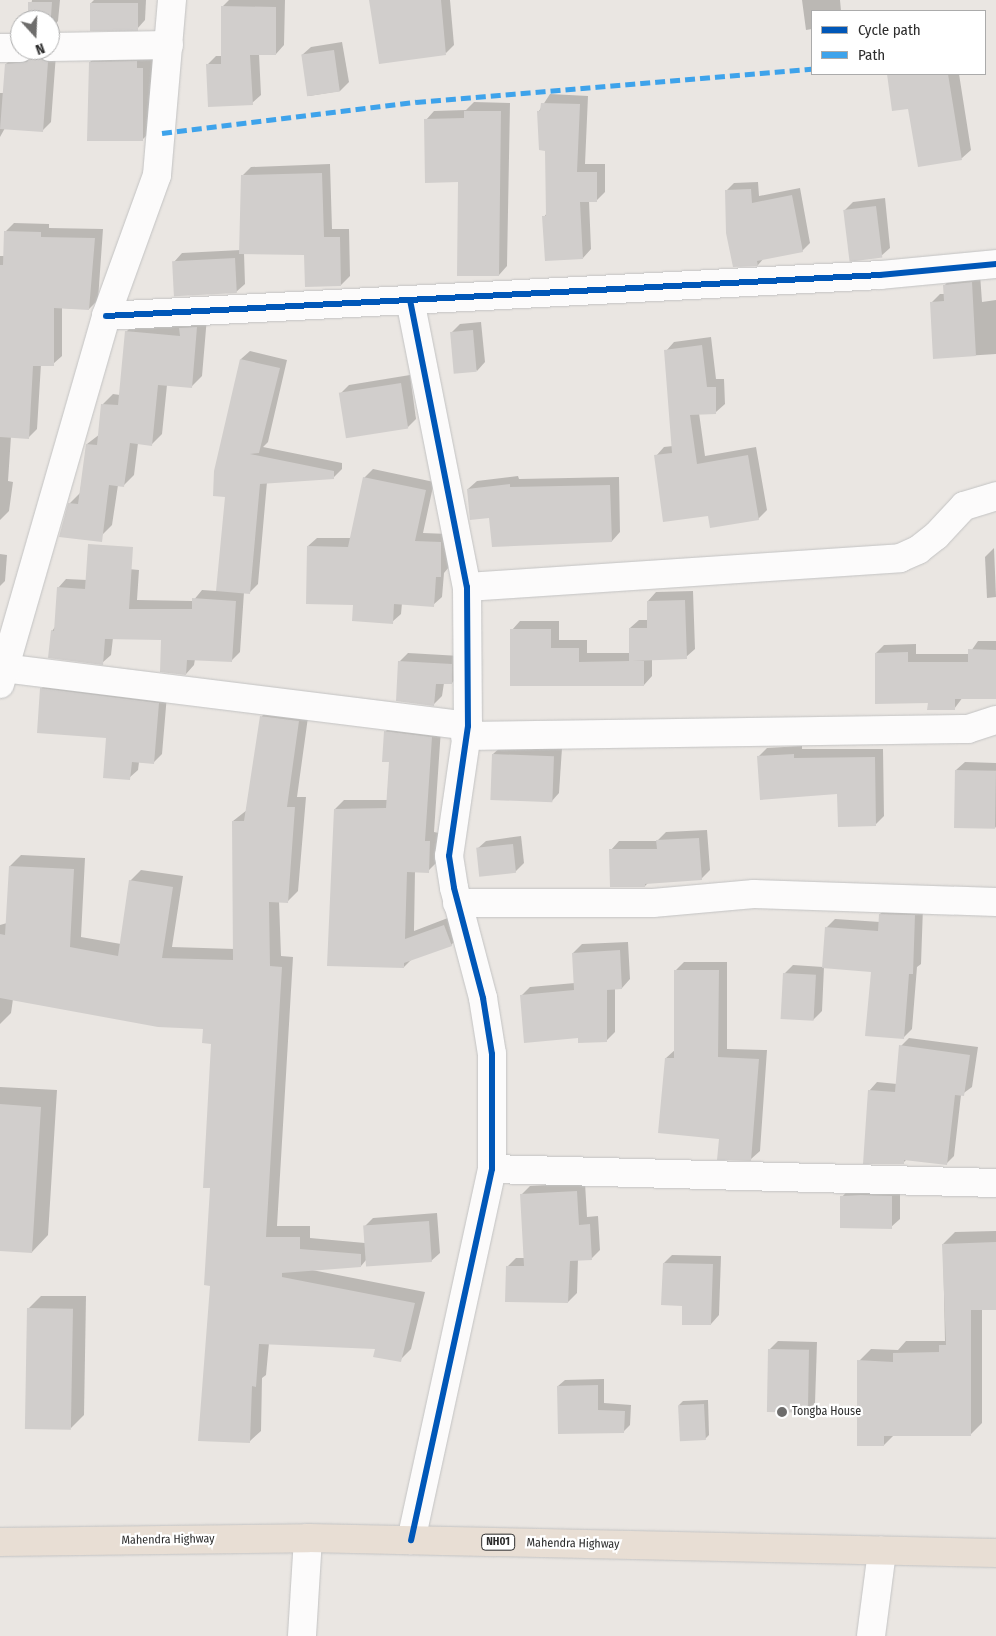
<!DOCTYPE html>
<html>
<head>
<meta charset="utf-8">
<style>
	body { margin:0 }
	#map { position:relative; width:996px; height:1636px; overflow:hidden; background:#eae6e2; font-family:"Fira Sans Condensed",sans-serif }
	div>[style] { position:absolute }
	[style*='--x'] { left:calc(var(--x)*1px); top:calc(var(--y)*1px); width:calc(var(--w)*1px); rotate:calc(var(--a)*1deg) }
	.shadow>* { inset:0; background:#0003 }
	.building>* { inset:0; background:#d1cecc; transform-origin:0 0 }
	.roads { filter:drop-shadow(0 0 1px #c3c3c3) drop-shadow(0 0 1px #c3c3c3) }
	.minor>* { height:28px; margin:-14px; padding:0 14px; transform-origin:14px; border-radius:14px; background:#fcfbfb }
	.trunk>* { height:28px; margin:-14px; padding:0 14px; transform-origin:14px; border-radius:14px; background:#e8ded4 }
	.quiet>* { height:5px; margin-top:-2.5px; transform-origin:0; background:repeating-linear-gradient(90deg,#3ea3eb 0 10px,transparent 0 15px) }
	.cycleway>* { height:6px; margin:-3px; padding:0 3px; transform-origin:3px; border-radius:3px; background:#0057b8 }
	.dots>* { width:14px; height:14px; translate:-50% -50%; box-sizing:border-box; border:2px solid #fff; border-radius:50% }
	span { translate:-50% -50%; white-space:nowrap; text-align:center; line-height:1.15; -webkit-text-stroke:4.5px #fff; paint-order:stroke }
	.shield-label span { padding:1px 4px; background:#fff; border:1px solid; border-radius:4px; -webkit-text-stroke-width:0 }
	.shield-label { font-size:11px; color:#2c2c2c; font-weight:700 }
	.poi-label { font-size:12px; color:#2c2c2c }
	.left { translate:0 -50%; text-align:left }
	.street-label { font-size:12px; color:#2c2c2c }
	.legend { position:absolute; left:811px; top:10px; width:175px; height:65px; box-sizing:border-box; background:#fff; border:1px solid #ababab; margin:0; padding:6px 9px; list-style:none; font-size:15px; color:#2c2c2c }
	.legend li { display:flex; align-items:center; gap:10px; height:25px }
	.legend b { width:25px; border:1px solid #ababab }
	.north { position:absolute; left:10px; top:10px; width:50px; height:50px; box-sizing:border-box; background:#fff; border:1px solid #ababab; border-radius:50%; rotate:160deg; font-size:14px; font-weight:700; line-height:20px; text-align:center; color:#2c2c2c }
	.north::after { content:''; display:block; margin:auto; width:18px; height:22px; background:#6e6d6c; clip-path:polygon(50% 0,100% 100%,50% 72%,0 100%) }
</style>
</head>
<body>
<div id="map">
	<div class="shadow">
		<div style="clip-path:polygon(32px 0,60px 0,58px 21px,50px 30px,50px 20px,29px 20px)"></div>
		<div style="clip-path:polygon(94px 0,146px 0,145px 20px,137px 29px,91px 3px)"></div>
		<div style="clip-path:polygon(229px 0,285px 0,284px 45px,276px 54px,259px 54px,261px 95px,252px 103px,207px 65px,216px 56px,222px 56px,222px 7px)"></div>
		<div style="clip-path:polygon(371px 0,450px 0,454px 45px,446px 53px)"></div>
		<div style="clip-path:polygon(802px 0,840px 0,841px 11px,812px 11px,812px 29px,806px 30px)"></div>
		<div style="clip-path:polygon(342px 42px,349px 82px,340px 91px,309px 96px,302px 55px,311px 47px)"></div>
		<div style="clip-path:polygon(37px 50px,56px 54px,51px 122px,43px 130px,5px 128px,0 137px,0 93px,4px 93px,6px 64px,15px 55px,34px 54px)"></div>
		<div style="clip-path:polygon(103px 50px,156px 55px,155px 127px,142px 140px,90px 62px)"></div>
		<div style="clip-path:polygon(888px 74px,959px 74px,971px 150px,962px 158px,919px 166px,909px 107px,893px 109px)"></div>
		<div style="clip-path:polygon(550px 94px,588px 96px,585px 164px,605px 164px,605px 192px,596px 201px,589px 201px,591px 249px,583px 258px,544px 217px,547px 213px,547px 150px,539px 111px)"></div>
		<div style="clip-path:polygon(474px 102px,510px 103px,507px 266px,499px 275px,459px 181px,426px 120px,434px 111px,466px 110px)"></div>
		<div style="clip-path:polygon(330px 164px,332px 229px,349px 229px,350px 276px,341px 285px,306px 254px,244px 253px,245px 284px,236px 292px,174px 262px,182px 253px,241px 250px,242px 176px,251px 167px)"></div>
		<div style="clip-path:polygon(758px 182px,759px 196px,800px 188px,810px 243px,802px 251px,764px 258px,758px 265px,734px 266px,726px 191px,734px 183px)"></div>
		<div style="clip-path:polygon(885px 198px,890px 248px,881px 256px,845px 210px,853px 202px)"></div>
		<div style="clip-path:polygon(14px 223px,49px 224px,49px 228px,103px 229px,98px 300px,89px 309px,62px 308px,62px 356px,53px 364px,41px 364px,37px 429px,28px 438px,11px 436px,8px 481px,13px 482px,9px 511px,0 520px,0 256px,5px 256px,5px 232px)"></div>
		<div style="clip-path:polygon(980px 274px,982px 302px,996px 300px,996px 354px,934px 358px,931px 303px,940px 294px,945px 294px,945px 285px,953px 276px)"></div>
		<div style="clip-path:polygon(207px 317px,202px 376px,191px 387px,167px 385px,162px 434px,152px 444px,138px 443px,134px 475px,124px 485px,118px 485px,112px 525px,102px 535px,69px 504px,80px 493px,87px 444px,100px 434px,103px 404px,113px 394px,120px 395px,126px 332px,137px 321px)"></div>
		<div style="clip-path:polygon(481px 322px,485px 362px,477px 371px,451px 333px,460px 324px)"></div>
		<div style="clip-path:polygon(711px 337px,716px 379px,724px 379px,725px 404px,716px 412px,699px 413px,705px 456px,756px 447px,767px 510px,758px 519px,709px 514px,656px 456px,664px 447px,673px 446px,666px 351px,674px 342px)"></div>
		<div style="clip-path:polygon(250px 351px,287px 360px,268px 442px,263px 447px,342px 463px,342px 469px,333px 478px,267px 482px,258px 584px,249px 593px,244px 592px,240px 652px,231px 661px,195px 659px,194px 665px,186px 674px,162px 638px,113px 638px,111px 655px,102px 663px,52px 631px,55px 627px,58px 588px,66px 579px,87px 580px,96px 566px,139px 570px,137px 600px,193px 601px,202px 590px,217px 591px,241px 359px)"></div>
		<div style="clip-path:polygon(410px 375px,416px 419px,408px 427px,340px 394px,349px 385px)"></div>
		<div style="clip-path:polygon(373px 469px,434px 482px,423px 533px,449px 534px,449px 567px,444px 573px,442px 597px,433px 605px,402px 603px,401px 614px,392px 622px,354px 603px,308px 546px,317px 538px,351px 538px,364px 478px)"></div>
		<div style="clip-path:polygon(518px 476px,519px 479px,619px 477px,620px 532px,612px 541px,490px 517px,468px 489px,477px 481px)"></div>
		<div style="clip-path:polygon(994px 548px,996px 597px,987px 598px,985px 557px)"></div>
		<div style="clip-path:polygon(0 554px,7px 555px,5px 581px,0 586px)"></div>
		<div style="clip-path:polygon(693px 591px,695px 649px,686px 657px,652px 659px,652px 676px,644px 685px,511px 685px,512px 630px,520px 621px,559px 621px,559px 640px,587px 640px,587px 653px,630px 653px,630px 628px,639px 620px,648px 620px,648px 601px,656px 592px)"></div>
		<div style="clip-path:polygon(978px 641px,996px 641px,996px 698px,963px 697px,954px 709px,929px 702px,876px 653px,884px 645px,916px 644px,916px 654px,969px 654px)"></div>
		<div style="clip-path:polygon(408px 653px,460px 656px,460px 674px,452px 683px,444px 683px,442px 696px,433px 705px,399px 662px)"></div>
		<div style="clip-path:polygon(50px 680px,167px 695px,162px 754px,153px 763px,139px 762px,138px 770px,129px 778px,108px 737px,41px 689px)"></div>
		<div style="clip-path:polygon(273px 706px,309px 710px,297px 797px,306px 797px,298px 891px,287px 902px,279px 901px,281px 956px,293px 957px,277px 1226px,310px 1226px,310px 1238px,365px 1243px,364px 1227px,373px 1218px,437px 1213px,440px 1253px,431px 1261px,366px 1260px,361px 1266px,312px 1270px,425px 1292px,411px 1349px,400px 1360px,376px 1348px,269px 1343px,266px 1375px,262px 1378px,261px 1431px,250px 1441px,212px 1284px,212px 1042px,204px 1028px,13px 999px,11px 1013px,0 1024px,0 925px,7px 923px,10px 866px,21px 855px,85px 858px,81px 937px,121px 944px,130px 881px,141px 870px,183px 876px,172px 947px,235px 949px,233px 821px,247px 810px,262px 716px)"></div>
		<div style="clip-path:polygon(394px 723px,441px 729px,434px 832px,439px 833px,437px 862px,428px 871px,415px 871px,414px 931px,453px 916px,460px 936px,451px 945px,412px 959px,404px 967px,335px 809px,344px 800px,387px 800px,390px 761px,385px 732px)"></div>
		<div style="clip-path:polygon(502px 746px,562px 748px,559px 793px,551px 802px,493px 754px)"></div>
		<div style="clip-path:polygon(802px 746px,802px 749px,883px 749px,884px 816px,875px 825px,838px 793px,758px 757px,767px 748px)"></div>
		<div style="clip-path:polygon(965px 762px,996px 763px,996px 828px,956px 770px)"></div>
		<div style="clip-path:polygon(707px 830px,710px 870px,701px 879px,649px 882px,645px 886px,611px 850px,619px 841px,657px 841px,666px 832px)"></div>
		<div style="clip-path:polygon(521px 836px,524px 863px,515px 872px,477px 849px,486px 841px)"></div>
		<div style="clip-path:polygon(889px 906px,923px 907px,921px 964px,917px 967px,912px 1029px,903px 1038px,872px 971px,824px 967px,822px 1011px,813px 1020px,784px 974px,793px 965px,823px 967px,826px 928px,835px 919px,880px 922px,880px 914px)"></div>
		<div style="clip-path:polygon(628px 942px,630px 979px,622px 988px,615px 988px,615px 1032px,606px 1041px,579px 1037px,521px 996px,530px 987px,575px 983px,573px 953px,582px 944px)"></div>
		<div style="clip-path:polygon(684px 962px,727px 962px,727px 1049px,767px 1050px,760px 1151px,751px 1159px,720px 1138px,666px 1058px,676px 1049px,676px 970px)"></div>
		<div style="clip-path:polygon(909px 1038px,978px 1047px,972px 1087px,961px 1095px,954px 1156px,946px 1164px,907px 1159px,903px 1163px,869px 1091px,877px 1082px,897px 1084px,901px 1046px)"></div>
		<div style="clip-path:polygon(0 1087px,57px 1090px,48px 1235px,32px 1252px,0 1250px)"></div>
		<div style="clip-path:polygon(585px 1183px,587px 1217px,598px 1216px,600px 1250px,592px 1258px,578px 1259px,577px 1293px,568px 1302px,508px 1266px,516px 1258px,525px 1258px,521px 1195px,530px 1186px)"></div>
		<div style="clip-path:polygon(850px 1188px,900px 1188px,900px 1219px,891px 1227px,842px 1197px)"></div>
		<div style="clip-path:polygon(996px 1231px,996px 1308px,982px 1309px,982px 1423px,970px 1435px,894px 1435px,884px 1445px,859px 1361px,871px 1349px,898px 1350px,906px 1341px,945px 1341px,943px 1244px,955px 1232px)"></div>
		<div style="clip-path:polygon(672px 1255px,721px 1256px,719px 1315px,711px 1324px,684px 1305px,664px 1263px)"></div>
		<div style="clip-path:polygon(41px 1296px,86px 1296px,84px 1415px,71px 1428px,28px 1309px)"></div>
		<div style="clip-path:polygon(778px 1341px,817px 1342px,815px 1403px,807px 1412px,769px 1350px)"></div>
		<div style="clip-path:polygon(604px 1379px,604px 1403px,631px 1405px,630px 1425px,623px 1432px,558px 1386px,565px 1380px)"></div>
		<div style="clip-path:polygon(708px 1400px,709px 1435px,705px 1439px,679px 1405px,683px 1401px)"></div>
	</div>
	<div class="building">
		<div style="clip-path:polygon(369px 0,441px 0,446px 55px,379px 64px)"></div>
		<div style="clip-path:polygon(28px 2px,52px 2px,50px 31px,50px 20px,28px 20px)"></div>
		<div style="left:90px;top:3px;width:48px;height:28px"></div>
		<div style="clip-path:polygon(221px 6px,276px 7px,276px 55px,250px 55px,253px 105px,208px 107px,206px 64px,221px 64px)"></div>
		<div style="clip-path:polygon(35px 50px,42px 60px,48px 62px,43px 132px,0 129px,5px 64px,27px 62px)"></div>
		<div style="left:334px;top:50px;width:42px;height:33px;rotate:82deg"></div>
		<div style="clip-path:polygon(137px 61px,137px 68px,143px 68px,143px 141px,87px 141px,89px 62px)"></div>
		<div style="clip-path:polygon(887px 74px,948px 74px,962px 160px,918px 167px,908px 109px,892px 111px)"></div>
		<div style="clip-path:polygon(541px 103px,580px 104px,577px 172px,597px 172px,597px 202px,580px 202px,583px 259px,545px 261px,542px 216px,546px 216px,545px 151px,539px 150px,537px 111px,540px 111px)"></div>
		<div style="clip-path:polygon(464px 111px,501px 111px,499px 276px,457px 276px,458px 182px,425px 183px,424px 119px,464px 118px)"></div>
		<div style="clip-path:polygon(322px 173px,324px 237px,340px 237px,341px 286px,305px 287px,304px 255px,239px 254px,241px 175px)"></div>
		<div style="clip-path:polygon(751px 189px,752px 203px,792px 195px,803px 252px,757px 261px,758px 266px,733px 267px,726px 233px,725px 190px)"></div>
		<div style="left:876px;top:206px;width:52px;height:33px;rotate:83deg"></div>
		<div style="clip-path:polygon(4px 231px,41px 232px,41px 237px,95px 238px,89px 310px,54px 308px,54px 366px,33px 366px,29px 439px,0 437px,0 265px,3px 265px)"></div>
		<div style="left:235px;top:258px;width:35px;height:63px;rotate:87deg"></div>
		<div style="clip-path:polygon(972px 282px,976px 356px,933px 359px,930px 302px,944px 301px,943px 285px)"></div>
		<div style="clip-path:polygon(197px 327px,192px 388px,158px 385px,152px 446px,130px 443px,124px 487px,109px 485px,102px 542px,59px 537px,68px 503px,78px 504px,86px 444px,97px 445px,101px 404px,118px 405px,125px 331px,180px 336px,179px 328px)"></div>
		<div style="left:473px;top:330px;width:42px;height:23px;rotate:85deg"></div>
		<div style="clip-path:polygon(702px 345px,707px 387px,716px 387px,716px 414px,690px 415px,697px 464px,748px 455px,759px 520px,710px 528px,708px 516px,663px 522px,654px 455px,672px 453px,664px 350px)"></div>
		<div style="clip-path:polygon(240px 359px,280px 368px,259px 453px,250px 454px,334px 471px,334px 479px,260px 484px,250px 594px,216px 591px,225px 497px,213px 496px,214px 471px)"></div>
		<div style="left:401px;top:383px;width:46px;height:63px;rotate:81deg"></div>
		<div style="clip-path:polygon(363px 477px,426px 490px,415px 541px,441px 542px,441px 577px,436px 577px,434px 607px,394px 604px,393px 624px,352px 621px,353px 605px,306px 604px,307px 546px,348px 547px)"></div>
		<div style="clip-path:polygon(510px 484px,510px 487px,610px 485px,612px 542px,492px 547px,489px 518px,470px 520px,467px 489px)"></div>
		<div style="clip-path:polygon(88px 544px,133px 547px,129px 609px,192px 609px,192px 598px,236px 601px,232px 662px,187px 660px,186px 675px,160px 672px,161px 640px,105px 639px,103px 665px,48px 658px,51px 630px,54px 631px,57px 587px,85px 589px)"></div>
		<div style="clip-path:polygon(685px 600px,687px 659px,632px 661px,644px 661px,644px 686px,510px 686px,510px 629px,551px 629px,551px 648px,579px 648px,579px 662px,629px 661px,629px 628px,647px 628px,647px 601px)"></div>
		<div style="clip-path:polygon(968px 649px,996px 650px,996px 699px,955px 699px,955px 710px,927px 710px,928px 703px,875px 704px,875px 653px,908px 652px,908px 662px,968px 662px)"></div>
		<div style="clip-path:polygon(398px 661px,452px 664px,452px 684px,436px 684px,434px 706px,396px 701px)"></div>
		<div style="clip-path:polygon(40px 688px,159px 703px,154px 764px,132px 762px,130px 780px,103px 778px,106px 738px,37px 733px)"></div>
		<div style="clip-path:polygon(260px 716px,299px 721px,287px 807px,295px 807px,288px 903px,269px 902px,270px 966px,282px 967px,266px 1237px,300px 1237px,300px 1249px,361px 1254px,361px 1267px,282px 1273px,282px 1277px,415px 1303px,401px 1362px,373px 1357px,375px 1349px,259px 1344px,256px 1387px,252px 1386px,250px 1443px,198px 1441px,210px 1286px,204px 1285px,210px 1188px,203px 1188px,211px 1044px,202px 1043px,203px 1029px,158px 1027px,0 998px,0 934px,5px 935px,9px 866px,74px 869px,70px 947px,118px 956px,129px 880px,173px 887px,162px 958px,233px 960px,232px 821px,244px 821px)"></div>
		<div style="clip-path:polygon(384px 731px,432px 737px,425px 841px,430px 841px,429px 873px,407px 872px,405px 939px,444px 925px,452px 946px,404px 963px,404px 968px,327px 966px,334px 809px,386px 808px,389px 762px,382px 762px)"></div>
		<div style="left:492px;top:754px;width:62px;height:46px;rotate:2deg"></div>
		<div style="clip-path:polygon(794px 754px,794px 758px,875px 757px,876px 826px,838px 827px,837px 794px,760px 800px,757px 756px)"></div>
		<div style="left:955px;top:770px;width:41px;height:58px;rotate:1deg"></div>
		<div style="clip-path:polygon(699px 838px,702px 880px,645px 884px,645px 887px,610px 887px,609px 849px,657px 849px,656px 840px)"></div>
		<div style="left:513px;top:844px;width:29px;height:37px;rotate:84deg"></div>
		<div style="clip-path:polygon(879px 914px,915px 915px,913px 974px,909px 974px,904px 1039px,865px 1036px,871px 972px,822px 968px,825px 927px,878px 931px)"></div>
		<div style="clip-path:polygon(620px 950px,622px 989px,607px 990px,607px 1042px,578px 1043px,578px 1038px,524px 1043px,520px 995px,574px 990px,572px 953px)"></div>
		<div style="clip-path:polygon(674px 970px,719px 970px,718px 1057px,759px 1059px,751px 1161px,717px 1160px,719px 1139px,658px 1133px,665px 1058px,674px 1058px)"></div>
		<div style="left:783px;top:973px;width:33px;height:46px;rotate:3deg"></div>
		<div style="clip-path:polygon(899px 1045px,970px 1055px,964px 1096px,955px 1095px,947px 1165px,904px 1160px,904px 1164px,863px 1164px,868px 1090px,895px 1092px)"></div>
		<div style="clip-path:polygon(0 1104px,41px 1107px,32px 1253px,0 1251px)"></div>
		<div style="clip-path:polygon(577px 1191px,579px 1225px,590px 1224px,592px 1260px,570px 1261px,568px 1303px,505px 1302px,506px 1266px,524px 1266px,520px 1194px)"></div>
		<div style="clip-path:polygon(861px 1195px,892px 1196px,892px 1229px,840px 1228px,840px 1196px)"></div>
		<div style="left:429px;top:1221px;width:41px;height:66px;rotate:86deg"></div>
		<div style="clip-path:polygon(996px 1242px,996px 1310px,971px 1310px,971px 1436px,884px 1436px,884px 1446px,857px 1446px,857px 1360px,893px 1362px,893px 1353px,939px 1352px,939px 1345px,946px 1345px,942px 1244px)"></div>
		<div style="clip-path:polygon(663px 1263px,713px 1264px,711px 1325px,682px 1325px,682px 1306px,661px 1305px)"></div>
		<div style="left:27px;top:1308px;width:46px;height:121px;rotate:1deg"></div>
		<div style="left:768px;top:1349px;width:41px;height:63px;rotate:1deg"></div>
		<div style="clip-path:polygon(598px 1385px,598px 1410px,625px 1411px,624px 1433px,558px 1434px,557px 1386px)"></div>
		<div style="left:704px;top:1404px;width:36px;height:26px;rotate:87deg"></div>
	</div>
	<div class="roads">
		<div class="minor">
			<div style="--x:50;--y:47;--w:119;--a:-1"></div>
			<div style="--x:0;--y:48;--w:20;--a:0"></div>
			<div style="--x:410;--y:300;--w:293;--a:78.8"></div>
			<div style="--x:467;--y:587;--w:139;--a:89.6"></div>
			<div style="--x:468;--y:726;--w:131;--a:98.3"></div>
			<div style="--x:449;--y:856;--w:32;--a:81"></div>
			<div style="--x:454;--y:888;--w:114;--a:75.2"></div>
			<div style="--x:483;--y:998;--w:57;--a:80.9"></div>
			<div style="--x:492;--y:1054;--w:115;--a:90"></div>
			<div style="--x:492;--y:1169;--w:380;--a:102.3"></div>
			<div style="--x:106;--y:316;--w:775;--a:-3.03"></div>
			<div style="--x:880;--y:275;--w:117;--a:-5.4"></div>
			<div style="--x:467;--y:587;--w:434;--a:-3.8"></div>
			<div style="--x:900;--y:558;--w:20;--a:-24"></div>
			<div style="--x:918;--y:550;--w:23;--a:-38"></div>
			<div style="--x:936;--y:536;--w:41;--a:-47"></div>
			<div style="--x:964;--y:506;--w:34;--a:-17"></div>
			<div style="--x:3;--y:668;--w:469;--a:7.1"></div>
			<div style="--x:0;--y:684;--w:383;--a:-73.9"></div>
			<div style="--x:106;--y:316;--w:150;--a:-70.1"></div>
			<div style="--x:157;--y:175;--w:176;--a:-85.1"></div>
			<div style="--x:465;--y:736;--w:503;--a:-0.8"></div>
			<div style="--x:968;--y:729;--w:29;--a:-18"></div>
			<div style="--x:457;--y:903;--w:196;--a:0"></div>
			<div style="--x:653;--y:903;--w:101;--a:-5.1"></div>
			<div style="--x:754;--y:894;--w:242;--a:1.9"></div>
			<div style="--x:492;--y:1169;--w:504;--a:1.59"></div>
			<div style="--x:302;--y:1636;--w:98;--a:-86.5"></div>
			<div style="--x:871;--y:1636;--w:86;--a:-82.6"></div>
		</div>
		<div class="trunk">
			<div style="--x:0;--y:1542;--w:308;--a:-0.7"></div>
			<div style="--x:308;--y:1538;--w:688;--a:1.25"></div>
		</div>
	</div>
	<div class="quiet">
		<div style="--x:162;--y:133;--w:256;--a:-7"></div>
		<div style="--x:416;--y:102;--w:397;--a:-4.8"></div>
	</div>
	<div class="cycleway">
		<div style="--x:410;--y:300;--w:293;--a:78.8"></div>
		<div style="--x:467;--y:587;--w:139;--a:89.6"></div>
		<div style="--x:468;--y:726;--w:131;--a:98.3"></div>
		<div style="--x:449;--y:856;--w:32;--a:81"></div>
		<div style="--x:454;--y:888;--w:114;--a:75.2"></div>
		<div style="--x:483;--y:998;--w:57;--a:80.9"></div>
		<div style="--x:492;--y:1054;--w:115;--a:90"></div>
		<div style="--x:492;--y:1169;--w:380;--a:102.3"></div>
		<div style="--x:106;--y:316;--w:775;--a:-3.03"></div>
		<div style="--x:880;--y:275;--w:117;--a:-5.4"></div>
	</div>
	<div class="dots">
		<div style="left:782px;top:1412px;background:#6e6d6c"></div>
	</div>
	<div class="shield-label">
		<span style="left:498px;top:1542px">NH01</span>
	</div>
	<div class="poi-label">
		<span class="left" style="left:792px;top:1412px">Tongba House</span>
	</div>
	<div class="street-label">
		<span style="left:168px;top:1540px;rotate:-1deg">Mahendra Highway</span>
		<span style="left:573px;top:1544px;rotate:1deg">Mahendra Highway</span>
	</div>
	<ul class="legend">
	<li><b style="height:6px;background:#0057b8"></b>Cycle path</li>
	<li><b style="height:6px;background:#3ea3eb"></b>Path</li>
	</ul>
	<div class="north">N</div>
</div>
</body>
</html>
